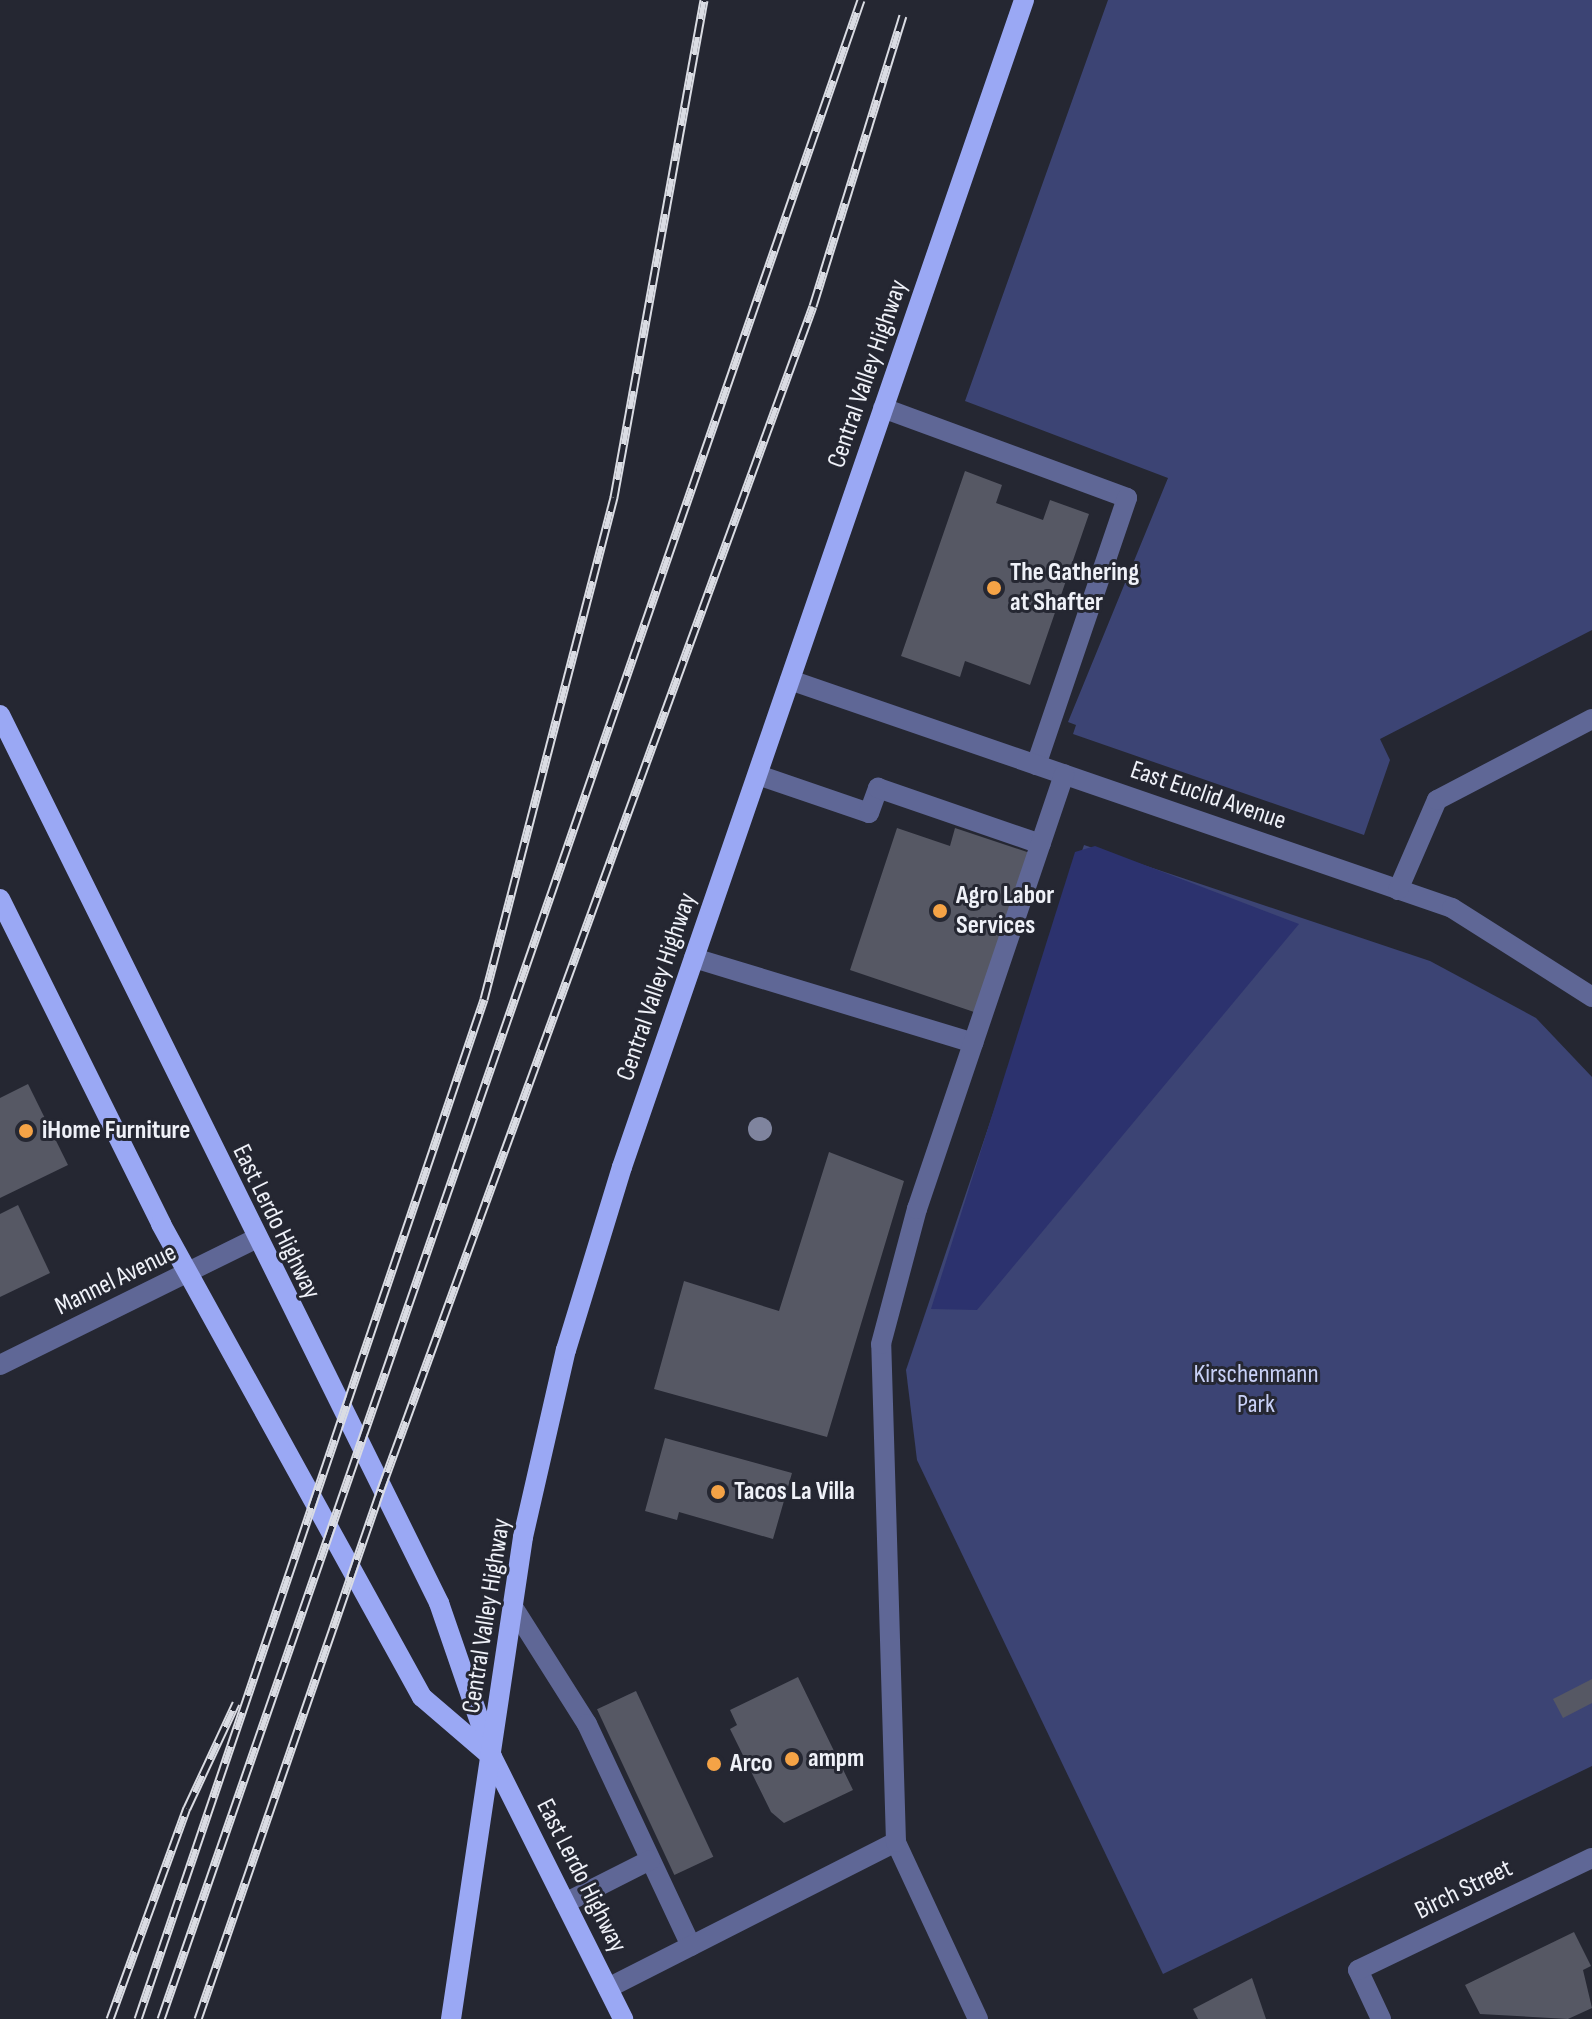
<!DOCTYPE html>
<html>
<head>
<meta charset="utf-8">
<style>
	body { margin:0 }
	#map { position:relative; width:1592px; height:2019px; overflow:hidden; background:#252732; font-family:"Sofia Sans Condensed",sans-serif }
	div>[style] { position:absolute }
	[style*='--x'] { left:calc(var(--x)*1px); top:calc(var(--y)*1px); width:calc(var(--w)*1px); rotate:calc(var(--a)*1deg) }
	.green>* { inset:0; background:#3c4474 }
	.water>* { inset:0; background:#2c326e }
	.building>* { inset:0; background:#565864; transform-origin:0 0 }
	.minor>* { height:20px; margin:-10px; padding:0 10px; transform-origin:10px; border-radius:10px; background:#5f6796 }
	.major>* { height:20px; margin:-10px; padding:0 10px; transform-origin:10px; border-radius:10px; background:#9aa8f4 }
	.rail>* { height:9px; margin-top:-4.5px; transform-origin:0; background:repeating-linear-gradient(90deg,#252732 0 18px,#dadce3 0 36px); box-sizing:border-box; border-block:2px solid #dadce3 }
	.trees>* { width:24px; height:24px; margin:-12px; border-radius:50%; background:#7f849e }
	.dots>* { width:22px; height:22px; translate:-50% -50%; box-sizing:border-box; border:4px solid #252732; border-radius:50% }
	span { translate:-50% -50%; white-space:nowrap; text-align:center; line-height:1.15; -webkit-text-stroke:6px #252732; paint-order:stroke }
	.street-label { font-size:26px; color:#eff1f8 }
	.poi-label { font-size:26px; color:#eff1f8; font-weight:700 }
	.left { translate:0 -50%; text-align:left }
	.park-label { font-size:26px; color:#c8d0f6 }
</style>
</head>
<body>
<div id="map">
	<div class="green">
		<div style="clip-path:polygon(1108px 0,1592px 0,1592px 630px,1380px 739px,1390px 760px,1364px 835px,1073px 734px,1076px 725px,1068px 722px,1168px 478px,965px 401px)"></div>
		<div style="clip-path:polygon(1084px 845px,1430px 961px,1536px 1018px,1592px 1077px,1592px 1766px,1163px 1974px,917px 1460px,906px 1370px)"></div>
	</div>
	<div class="water">
		<div style="clip-path:polygon(1095px 846px,1299px 924px,977px 1310px,931px 1309px,1075px 852px)"></div>
	</div>
	<div class="building">
		<div style="clip-path:polygon(965px 471px,1002px 485px,996px 503px,1043px 520px,1050px 500px,1089px 514px,1030px 685px,965px 661px,960px 677px,901px 656px)"></div>
		<div style="clip-path:polygon(897px 828px,950px 846px,955px 828px,1030px 853px,977px 1013px,850px 970px)"></div>
		<div style="clip-path:polygon(28px 1084px,68px 1165px,0 1198px,0 1098px)"></div>
		<div style="clip-path:polygon(829px 1152px,904px 1181px,827px 1437px,654px 1389px,684px 1281px,779px 1311px)"></div>
		<div style="clip-path:polygon(18px 1205px,50px 1273px,0 1297px,0 1214px)"></div>
		<div style="clip-path:polygon(665px 1438px,792px 1473px,773px 1539px,679px 1512px,677px 1520px,645px 1511px)"></div>
		<div style="clip-path:polygon(798px 1677px,853px 1790px,784px 1823px,771px 1812px,730px 1729px,737px 1725px,730px 1710px)"></div>
		<div style="clip-path:polygon(1592px 1679px,1592px 1703px,1563px 1718px,1553px 1699px)"></div>
		<div style="left:636px;top:1691px;width:183px;height:43px;rotate:65deg"></div>
		<div style="clip-path:polygon(1574px 1932px,1591px 1966px,1583px 1970px,1592px 2008px,1568px 2019px,1480px 2014px,1465px 1985px)"></div>
		<div style="clip-path:polygon(1252px 1978px,1266px 2019px,1198px 2019px,1193px 2009px)"></div>
	</div>
	<div class="minor">
		<div style="--x:883;--y:408;--w:260;--a:20.2"></div>
		<div style="--x:1127;--y:498;--w:282;--a:108.8"></div>
		<div style="--x:790;--y:680;--w:700;--a:19"></div>
		<div style="--x:1452;--y:908;--w:166;--a:32.4"></div>
		<div style="--x:758;--y:775;--w:117;--a:18.9"></div>
		<div style="--x:869;--y:813;--w:27;--a:-70"></div>
		<div style="--x:878;--y:788;--w:172;--a:19"></div>
		<div style="--x:1398;--y:890;--w:98;--a:-66.6"></div>
		<div style="--x:1437;--y:800;--w:175;--a:-27.6"></div>
		<div style="--x:694;--y:958;--w:292;--a:16.9"></div>
		<div style="--x:0;--y:1365;--w:284;--a:-26.3"></div>
		<div style="--x:513;--y:1607;--w:138;--a:57.7"></div>
		<div style="--x:587;--y:1724;--w:245;--a:64.9"></div>
		<div style="--x:565;--y:1903;--w:95;--a:-26.8"></div>
		<div style="--x:608;--y:1988;--w:323;--a:-26.9"></div>
		<div style="--x:978;--y:2019;--w:195;--a:-114.9"></div>
		<div style="--x:896;--y:1842;--w:498;--a:-91.7"></div>
		<div style="--x:881;--y:1344;--w:140;--a:-75.1"></div>
		<div style="--x:917;--y:1209;--w:459;--a:-71.3"></div>
		<div style="--x:1381;--y:2019;--w:54;--a:-115.1"></div>
		<div style="--x:1358;--y:1970;--w:259;--a:-25.6"></div>
	</div>
	<div class="major">
		<div style="--x:0;--y:715;--w:991;--a:63.69"></div>
		<div style="--x:439;--y:1603;--w:163;--a:71"></div>
		<div style="--x:492;--y:1757;--w:293;--a:63.4"></div>
		<div style="--x:0;--y:899;--w:363;--a:63.6"></div>
		<div style="--x:161;--y:1224;--w:540;--a:61.11"></div>
		<div style="--x:422;--y:1697;--w:92;--a:40.6"></div>
		<div style="--x:451;--y:2019;--w:487;--a:-81.5"></div>
		<div style="--x:523;--y:1537;--w:192;--a:-77.1"></div>
		<div style="--x:566;--y:1350;--w:191;--a:-73"></div>
		<div style="--x:622;--y:1167;--w:1234;--a:-70.99"></div>
	</div>
	<div class="rail">
		<div style="--x:110;--y:2019;--w:225;--a:-70"></div>
		<div style="--x:187;--y:1808;--w:116;--a:-65"></div>
		<div style="--x:138;--y:2019;--w:1077;--a:-71.26"></div>
		<div style="--x:484;--y:999;--w:519;--a:-75.48"></div>
		<div style="--x:614;--y:497;--w:505;--a:-79.74"></div>
		<div style="--x:161;--y:2019;--w:2137;--a:-70.88"></div>
		<div style="--x:198;--y:2019;--w:561;--a:-70.95"></div>
		<div style="--x:381;--y:1489;--w:1259;--a:-69.94"></div>
		<div style="--x:813;--y:306;--w:304;--a:-72.8"></div>
	</div>
	<div class="trees">
		<div style="left:760px;top:1129px"></div>
	</div>
	<div class="dots">
		<div style="left:994px;top:588px;background:#f5a346"></div>
		<div style="left:940px;top:911px;background:#f5a346"></div>
		<div style="left:26px;top:1131px;background:#f5a346"></div>
		<div style="left:718px;top:1492px;background:#f5a346"></div>
		<div style="left:792px;top:1759px;background:#f5a346"></div>
		<div style="left:714px;top:1764px;background:#f5a346"></div>
	</div>
	<div class="street-label">
		<span style="left:868px;top:374px;rotate:-71deg">Central Valley Highway</span>
		<span style="left:1208px;top:796px;rotate:19deg">East Euclid Avenue</span>
		<span style="left:657px;top:987px;rotate:-71deg">Central Valley Highway</span>
		<span style="left:276px;top:1222px;rotate:64deg">East Lerdo Highway</span>
		<span style="left:116px;top:1280px;rotate:-26deg">Mannel Avenue</span>
		<span style="left:487px;top:1616px;rotate:-81deg">Central Valley Highway</span>
		<span style="left:581px;top:1876px;rotate:63deg">East Lerdo Highway</span>
		<span style="left:1464px;top:1890px;rotate:-26deg">Birch Street</span>
	</div>
	<div class="poi-label">
		<span class="left" style="left:1010px;top:588px">The Gathering<br>at Shafter</span>
		<span class="left" style="left:956px;top:911px">Agro Labor<br>Services</span>
		<span class="left" style="left:42px;top:1131px">iHome Furniture</span>
		<span class="left" style="left:734px;top:1492px">Tacos La Villa</span>
		<span class="left" style="left:808px;top:1759px">ampm</span>
		<span class="left" style="left:730px;top:1764px">Arco</span>
	</div>
	<div class="park-label">
		<span style="left:1256px;top:1390px">Kirschenmann<br>Park</span>
	</div>
</div>
</body>
</html>
